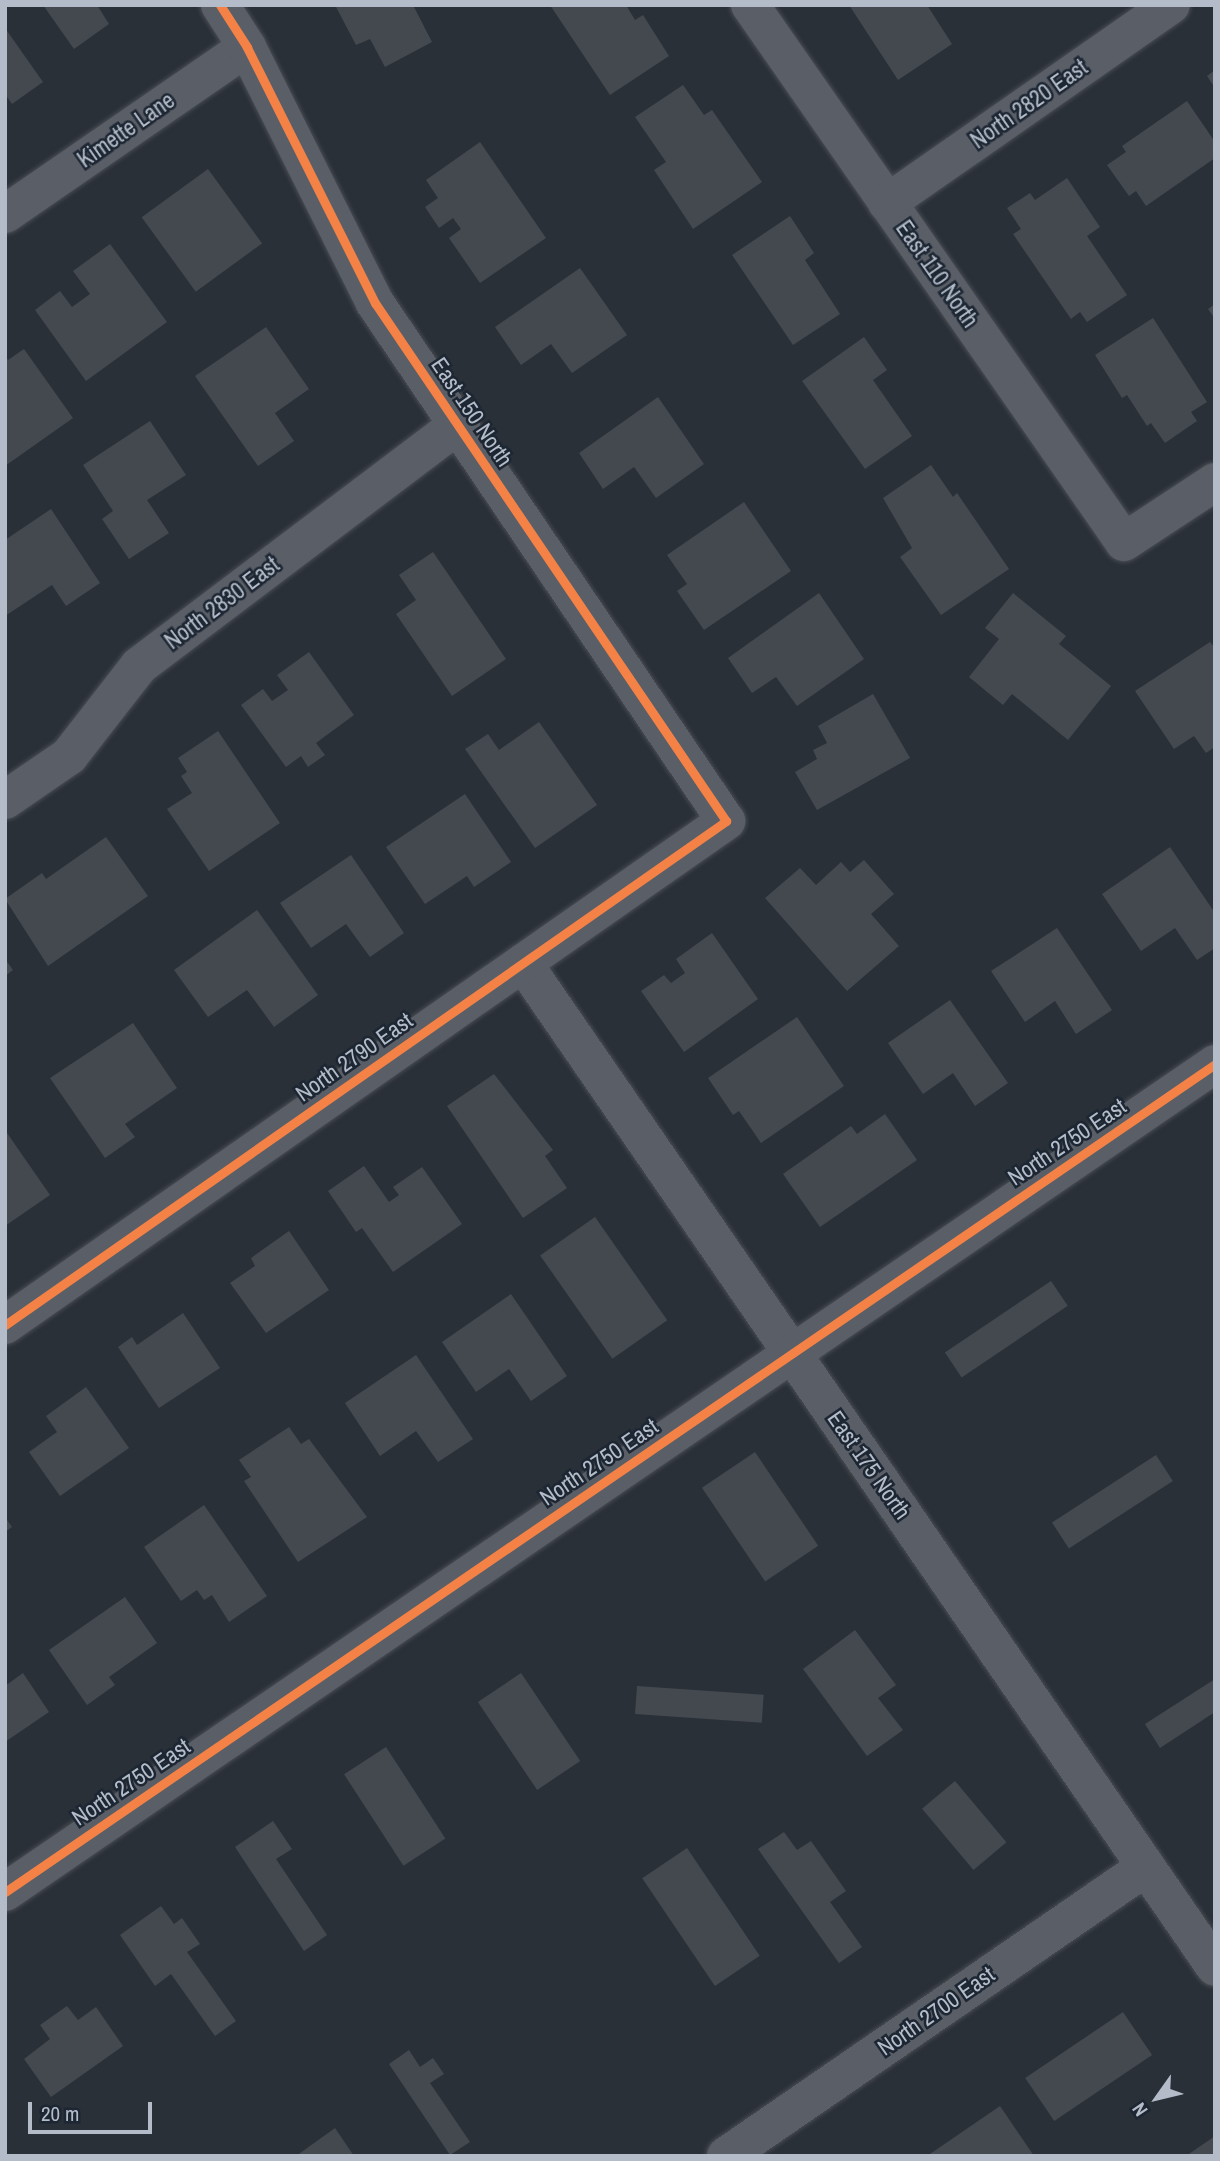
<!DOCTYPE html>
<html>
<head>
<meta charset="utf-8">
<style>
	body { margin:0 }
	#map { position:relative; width:1220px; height:2161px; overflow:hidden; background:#2a3038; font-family:"Archivo Narrow",sans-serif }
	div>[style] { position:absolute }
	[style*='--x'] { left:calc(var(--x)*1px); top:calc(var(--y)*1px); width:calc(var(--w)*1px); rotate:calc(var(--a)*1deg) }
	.building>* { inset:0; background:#444950; transform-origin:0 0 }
	.roads { filter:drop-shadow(0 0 2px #484c53) drop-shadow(0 0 2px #484c53) }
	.minor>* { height:38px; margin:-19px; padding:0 19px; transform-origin:19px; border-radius:19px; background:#5a5e66 }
	.cycleway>* { height:9px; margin:-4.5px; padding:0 4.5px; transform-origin:4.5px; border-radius:4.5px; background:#f48246 }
	span { translate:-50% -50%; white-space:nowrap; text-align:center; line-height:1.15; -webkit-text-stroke:5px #1d2633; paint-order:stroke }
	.street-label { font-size:23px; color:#b4bcc9 }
	.frame { position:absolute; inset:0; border:7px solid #b4bcc9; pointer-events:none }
	.north { position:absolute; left:1122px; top:2063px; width:70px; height:70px; -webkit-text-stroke:5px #1d2633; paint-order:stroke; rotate:236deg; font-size:19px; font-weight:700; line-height:28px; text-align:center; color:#b4bcc9 }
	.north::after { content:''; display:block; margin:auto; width:24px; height:32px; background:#b4bcc9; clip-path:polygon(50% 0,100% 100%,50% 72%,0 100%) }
	.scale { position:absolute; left:28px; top:2102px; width:124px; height:32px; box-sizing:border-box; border:4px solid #b4bcc9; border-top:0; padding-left:9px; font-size:21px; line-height:24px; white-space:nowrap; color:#b4bcc9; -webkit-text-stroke:5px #1d2633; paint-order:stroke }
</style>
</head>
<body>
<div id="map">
	<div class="building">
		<div style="clip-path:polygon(43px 5px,97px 5px,109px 24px,74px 49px)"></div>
		<div style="clip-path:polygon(335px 5px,413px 5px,432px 42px,385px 67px,370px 39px,356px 45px)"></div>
		<div style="clip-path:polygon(550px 5px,626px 5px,635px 20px,643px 15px,669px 56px,610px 95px)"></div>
		<div style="clip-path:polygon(849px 5px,927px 5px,952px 44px,898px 80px)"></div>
		<div style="clip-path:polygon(5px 28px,43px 82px,12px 104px,5px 94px)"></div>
		<div style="clip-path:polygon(1215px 70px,1215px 88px,1207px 76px)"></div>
		<div style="clip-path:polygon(683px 85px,704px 115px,712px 110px,762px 182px,693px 229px,654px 170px,666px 162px,635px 117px)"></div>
		<div style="clip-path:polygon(1187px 101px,1215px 142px,1215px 158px,1146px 206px,1136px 191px,1129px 196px,1107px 165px,1126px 152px,1122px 146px)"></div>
		<div style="clip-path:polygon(480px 142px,546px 238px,480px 283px,449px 238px,461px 229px,453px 218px,439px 228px,425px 207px,438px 198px,426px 180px)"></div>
		<div style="left:208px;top:169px;width:92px;height:82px;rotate:54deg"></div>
		<div style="clip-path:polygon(1067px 178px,1100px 227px,1087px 236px,1127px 295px,1087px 322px,1080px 312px,1071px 319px,1013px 234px,1021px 229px,1007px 208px,1030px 193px,1035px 200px)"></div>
		<div style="clip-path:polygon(790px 216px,814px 253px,805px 260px,840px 314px,793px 345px,732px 255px)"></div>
		<div style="clip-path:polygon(110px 244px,167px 322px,86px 381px,35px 310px,60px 291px,72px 307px,90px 294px,73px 271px)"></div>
		<div style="clip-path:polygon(580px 268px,627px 335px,572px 373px,551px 344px,521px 365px,495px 327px)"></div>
		<div style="clip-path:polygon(1215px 304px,1215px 319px,1208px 309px)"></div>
		<div style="clip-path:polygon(1153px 318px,1207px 402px,1191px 412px,1197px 421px,1165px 443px,1151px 423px,1147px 426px,1127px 395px,1122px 398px,1095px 355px)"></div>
		<div style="clip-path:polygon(266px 327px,309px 389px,275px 413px,294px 441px,258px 466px,195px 376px)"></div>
		<div style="clip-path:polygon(864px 337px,887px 370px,873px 380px,912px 436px,865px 469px,802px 381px)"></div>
		<div style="clip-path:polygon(24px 349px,73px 418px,5px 466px,5px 356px,8px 360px)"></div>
		<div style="clip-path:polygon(658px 397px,704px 464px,656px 498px,634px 467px,603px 489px,579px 453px)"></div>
		<div style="clip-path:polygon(150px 421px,186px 475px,147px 500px,169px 533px,129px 559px,102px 519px,113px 511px,83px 465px)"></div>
		<div style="clip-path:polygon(931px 465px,953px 497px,957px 493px,1009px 569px,941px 615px,900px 557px,912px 548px,883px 498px)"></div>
		<div style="clip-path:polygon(744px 502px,791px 571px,704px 630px,677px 591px,687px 584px,667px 555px)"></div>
		<div style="clip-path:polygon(51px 509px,100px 583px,66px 606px,52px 585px,5px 616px,5px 540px)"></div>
		<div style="clip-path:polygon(433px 552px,506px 659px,452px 696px,396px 614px,416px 600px,399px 575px)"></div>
		<div style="clip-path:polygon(819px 593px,864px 659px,797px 706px,776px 677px,752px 693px,728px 658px)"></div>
		<div style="clip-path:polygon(1013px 593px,1066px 636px,1059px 644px,1111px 686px,1068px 740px,1012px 694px,1003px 705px,969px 677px,999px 639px,985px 628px)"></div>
		<div style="clip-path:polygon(1210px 642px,1215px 648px,1215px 747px,1206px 753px,1194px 736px,1174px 749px,1135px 691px)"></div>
		<div style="clip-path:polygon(309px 652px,354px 715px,316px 743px,325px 755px,308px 767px,301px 756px,286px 767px,241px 705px,263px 689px,272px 701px,288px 690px,277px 675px)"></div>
		<div style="clip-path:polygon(873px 694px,910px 758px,817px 810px,795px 772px,817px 759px,813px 750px,827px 743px,818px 726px)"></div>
		<div style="clip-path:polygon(539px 722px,597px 805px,535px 848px,465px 749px,488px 734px,499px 750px)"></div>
		<div style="clip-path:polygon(218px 731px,280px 823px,209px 871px,167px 809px,192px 793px,181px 776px,187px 772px,178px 758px)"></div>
		<div style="clip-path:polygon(465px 794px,511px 862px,474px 887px,467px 876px,425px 904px,386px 847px)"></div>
		<div style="clip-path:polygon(106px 837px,148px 896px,48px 966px,5px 899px,42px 873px,46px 879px)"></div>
		<div style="clip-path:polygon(1170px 847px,1215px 913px,1215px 948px,1197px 960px,1175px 928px,1141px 951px,1102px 894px)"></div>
		<div style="clip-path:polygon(351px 855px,404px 933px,370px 957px,346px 924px,311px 948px,280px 903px)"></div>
		<div style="clip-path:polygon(864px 860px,894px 894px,871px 914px,899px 946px,847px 991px,765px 898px,800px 868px,816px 885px,841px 862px,850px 872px)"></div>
		<div style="clip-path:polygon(257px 910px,318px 995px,274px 1027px,247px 990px,208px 1017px,174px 970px)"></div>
		<div style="clip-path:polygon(1057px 928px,1112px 1010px,1076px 1034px,1055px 1001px,1025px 1022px,991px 971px)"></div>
		<div style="clip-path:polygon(712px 933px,758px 999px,684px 1052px,641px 991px,664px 975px,671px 983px,685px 973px,676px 959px)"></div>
		<div style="clip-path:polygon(5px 959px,13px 970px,5px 976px)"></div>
		<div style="clip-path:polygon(950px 1000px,1008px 1083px,975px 1106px,953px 1073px,923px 1094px,888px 1043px)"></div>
		<div style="clip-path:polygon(797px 1017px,844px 1086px,761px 1143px,739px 1111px,733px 1115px,708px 1078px)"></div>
		<div style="clip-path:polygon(133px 1023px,177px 1088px,125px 1124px,135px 1137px,105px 1158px,50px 1078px)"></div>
		<div style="clip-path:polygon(494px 1074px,553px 1150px,545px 1156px,567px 1188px,523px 1218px,447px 1106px)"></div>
		<div style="clip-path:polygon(885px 1114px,917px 1160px,820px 1227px,783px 1174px,851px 1126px,857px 1134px)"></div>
		<div style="clip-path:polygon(5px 1130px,50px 1195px,5px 1226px)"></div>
		<div style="clip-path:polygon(364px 1166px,389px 1202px,399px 1195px,393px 1187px,422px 1167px,462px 1224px,393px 1272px,362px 1228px,356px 1232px,328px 1191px)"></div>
		<div style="left:595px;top:1217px;width:126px;height:67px;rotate:55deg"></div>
		<div style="clip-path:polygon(289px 1231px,329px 1290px,266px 1333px,230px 1283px,255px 1266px,251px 1258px)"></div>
		<div style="left:1051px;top:1281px;width:30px;height:128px;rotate:56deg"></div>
		<div style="clip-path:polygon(511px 1294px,567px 1376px,531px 1401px,509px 1369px,476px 1392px,442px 1342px)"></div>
		<div style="clip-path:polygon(183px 1313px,220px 1368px,159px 1408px,118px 1347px,132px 1337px,137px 1345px)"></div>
		<div style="clip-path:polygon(416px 1355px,473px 1439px,438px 1462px,416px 1431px,380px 1456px,345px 1403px)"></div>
		<div style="clip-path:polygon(86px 1387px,129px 1448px,60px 1496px,29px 1452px,57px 1432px,46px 1416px)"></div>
		<div style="clip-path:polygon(289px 1427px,301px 1444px,309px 1439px,367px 1517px,298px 1562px,244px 1481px,251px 1477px,239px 1460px)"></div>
		<div style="left:755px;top:1452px;width:113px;height:64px;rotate:56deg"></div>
		<div style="left:1156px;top:1455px;width:31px;height:124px;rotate:57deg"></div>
		<div style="clip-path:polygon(204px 1505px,267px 1596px,229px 1622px,212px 1595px,204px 1600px,197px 1590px,181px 1601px,144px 1547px)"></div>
		<div style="clip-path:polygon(5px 1517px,12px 1527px,5px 1532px)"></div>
		<div style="clip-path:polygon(125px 1597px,157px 1643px,109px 1677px,115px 1685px,87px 1705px,49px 1650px)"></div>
		<div style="clip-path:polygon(855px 1630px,896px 1685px,878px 1698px,903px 1730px,867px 1756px,803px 1669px)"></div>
		<div style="clip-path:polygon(23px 1673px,49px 1712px,5px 1742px,5px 1686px)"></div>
		<div style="left:521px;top:1673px;width:106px;height:52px;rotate:56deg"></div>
		<div style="clip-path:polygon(1215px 1679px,1215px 1712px,1160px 1748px,1145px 1724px)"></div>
		<div style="left:637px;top:1686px;width:127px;height:28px;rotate:4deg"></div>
		<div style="left:386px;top:1747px;width:109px;height:50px;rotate:57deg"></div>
		<div style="left:955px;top:1781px;width:80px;height:43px;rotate:50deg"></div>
		<div style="clip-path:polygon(273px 1821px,292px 1849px,276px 1859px,327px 1935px,304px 1951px,235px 1847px)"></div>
		<div style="clip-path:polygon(784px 1832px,797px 1850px,811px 1841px,846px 1891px,830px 1902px,862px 1947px,839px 1963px,758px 1849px)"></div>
		<div style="left:687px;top:1848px;width:130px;height:54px;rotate:56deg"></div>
		<div style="clip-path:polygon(161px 1906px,174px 1924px,182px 1918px,200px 1944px,187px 1952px,236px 2021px,215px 2036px,171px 1974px,155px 1986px,120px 1935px)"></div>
		<div style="clip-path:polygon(67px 2006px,78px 2020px,96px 2007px,123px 2046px,51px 2097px,24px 2059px,50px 2039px,40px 2025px)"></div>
		<div style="left:1123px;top:2012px;width:52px;height:118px;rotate:56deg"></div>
		<div style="clip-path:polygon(409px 2050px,420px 2067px,433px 2058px,444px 2074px,430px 2083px,470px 2142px,450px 2155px,389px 2064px)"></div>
		<div style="clip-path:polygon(1000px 2106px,1034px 2156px,927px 2156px)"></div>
		<div style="clip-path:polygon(335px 2128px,354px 2156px,296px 2156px)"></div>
		<div style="clip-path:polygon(1215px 2136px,1215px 2156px,1186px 2156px)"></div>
	</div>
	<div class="roads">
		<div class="minor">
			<div style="--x:750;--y:5;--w:654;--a:55.14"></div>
			<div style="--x:1124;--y:542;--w:109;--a:-33.4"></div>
			<div style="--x:887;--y:203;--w:346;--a:-34.9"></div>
			<div style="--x:5;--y:214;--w:294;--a:-34.6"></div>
			<div style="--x:5;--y:800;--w:78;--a:-34.5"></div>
			<div style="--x:69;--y:756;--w:114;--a:-52.1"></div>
			<div style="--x:139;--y:666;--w:400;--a:-37.1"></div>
			<div style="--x:523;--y:963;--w:1219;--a:55.42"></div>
			<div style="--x:5;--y:1325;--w:880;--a:-34.95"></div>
			<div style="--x:726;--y:821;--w:626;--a:-124.12"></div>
			<div style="--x:375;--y:303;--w:286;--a:-116.6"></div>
			<div style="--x:247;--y:47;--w:50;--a:-122.7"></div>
			<div style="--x:5;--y:1892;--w:1466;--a:-34.38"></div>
			<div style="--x:726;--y:2156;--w:510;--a:-34.53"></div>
		</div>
	</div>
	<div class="cycleway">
		<div style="--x:5;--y:1325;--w:880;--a:-34.95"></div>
		<div style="--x:726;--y:821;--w:626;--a:-124.12"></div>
		<div style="--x:375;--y:303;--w:286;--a:-116.6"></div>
		<div style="--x:247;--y:47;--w:50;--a:-122.7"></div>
		<div style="--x:5;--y:1892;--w:1466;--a:-34.38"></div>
	</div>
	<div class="street-label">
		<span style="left:1029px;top:104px;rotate:-35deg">North 2820 East</span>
		<span style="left:126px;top:130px;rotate:-35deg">Kimette Lane</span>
		<span style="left:937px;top:274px;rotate:55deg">East 110 North</span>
		<span style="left:472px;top:412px;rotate:56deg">East 150 North</span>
		<span style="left:222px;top:603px;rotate:-37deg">North 2830 East</span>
		<span style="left:354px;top:1057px;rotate:-35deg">North 2790 East</span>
		<span style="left:1067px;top:1142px;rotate:-34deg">North 2750 East</span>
		<span style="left:599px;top:1462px;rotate:-34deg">North 2750 East</span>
		<span style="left:869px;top:1465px;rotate:55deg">East 175 North</span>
		<span style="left:131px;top:1782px;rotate:-34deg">North 2750 East</span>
		<span style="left:936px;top:2011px;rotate:-35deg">North 2700 East</span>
	</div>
	<div class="frame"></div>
	<div class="north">N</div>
	<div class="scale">20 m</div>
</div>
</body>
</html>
